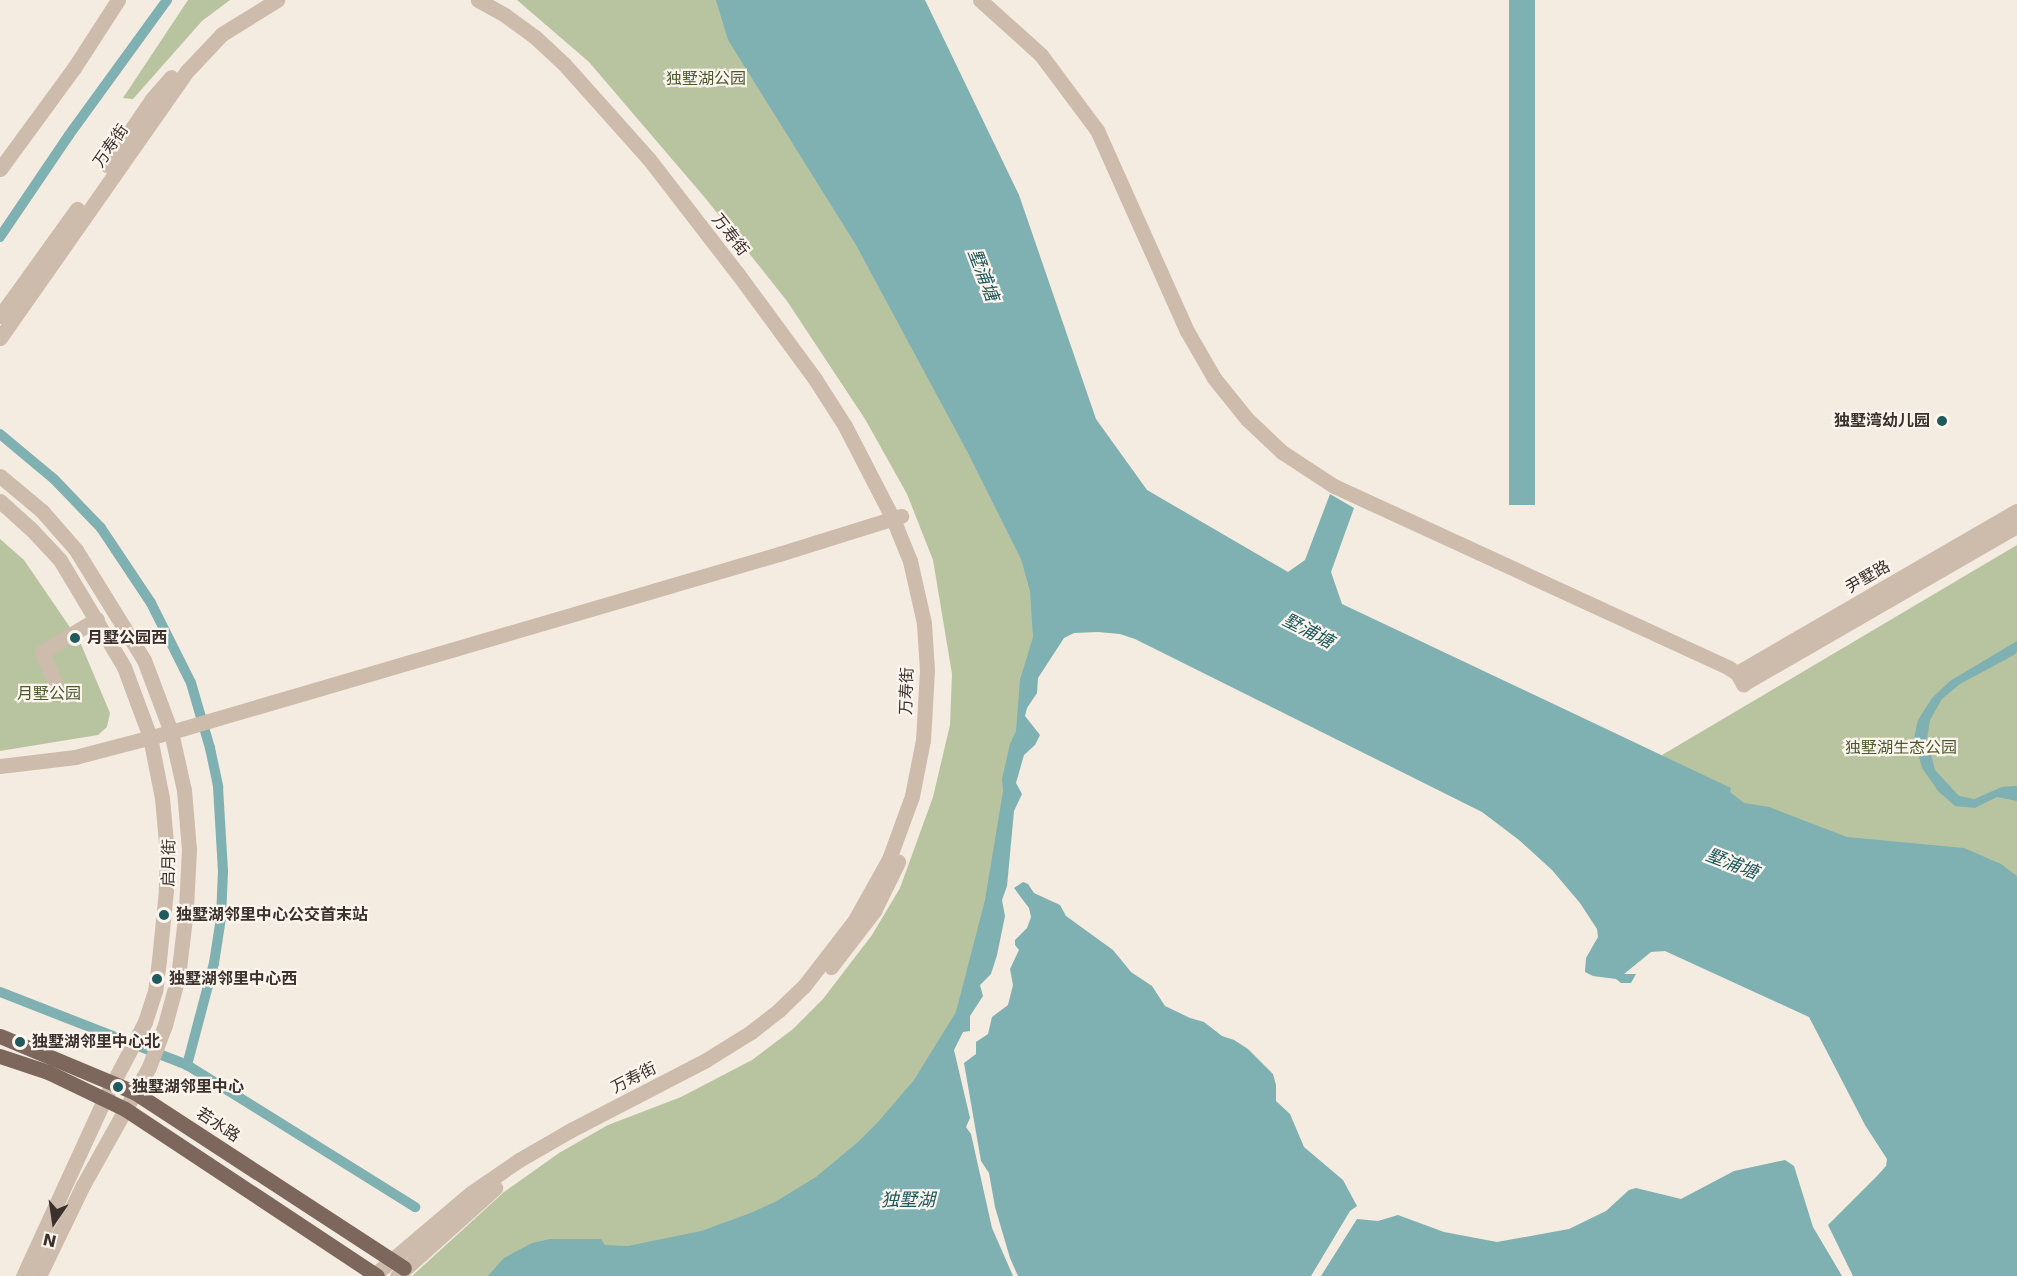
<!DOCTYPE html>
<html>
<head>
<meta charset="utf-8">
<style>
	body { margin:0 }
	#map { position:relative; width:2017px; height:1276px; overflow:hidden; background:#f4ebe1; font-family:"DejaVu Sans","Noto Sans SC",sans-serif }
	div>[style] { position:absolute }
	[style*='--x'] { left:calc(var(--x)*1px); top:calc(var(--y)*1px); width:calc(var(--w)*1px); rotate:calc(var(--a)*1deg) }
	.green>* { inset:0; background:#b8c4a0 }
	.water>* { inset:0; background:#7fb0b2; transform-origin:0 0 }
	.canal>* { height:10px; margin:-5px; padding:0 5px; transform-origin:5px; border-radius:5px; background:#7fb0b2 }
	.minor>* { height:15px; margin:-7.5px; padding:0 7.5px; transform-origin:7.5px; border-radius:7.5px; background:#cdbbac }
	.major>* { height:15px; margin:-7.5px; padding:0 7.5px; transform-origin:7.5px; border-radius:7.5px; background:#7d675c }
	.dots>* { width:16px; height:16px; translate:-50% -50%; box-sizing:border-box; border:3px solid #fbf5ee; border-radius:50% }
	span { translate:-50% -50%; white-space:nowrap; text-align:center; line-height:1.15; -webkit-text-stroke:4.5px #fbf5ee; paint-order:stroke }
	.park-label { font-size:16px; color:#4a5a2e }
	.street-label { font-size:16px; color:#3b302b }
	.poi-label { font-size:16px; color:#3b302b; font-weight:700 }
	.right { translate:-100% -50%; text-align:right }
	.left { translate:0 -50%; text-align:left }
	.water-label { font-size:18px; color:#1f5a5e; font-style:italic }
	.north { position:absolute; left:24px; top:1192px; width:60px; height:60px; -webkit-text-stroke:4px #fbf5ee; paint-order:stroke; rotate:193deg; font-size:16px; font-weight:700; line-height:24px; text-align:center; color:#3b302b }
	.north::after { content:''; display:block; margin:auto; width:21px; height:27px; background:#3b302b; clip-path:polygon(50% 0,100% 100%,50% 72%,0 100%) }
</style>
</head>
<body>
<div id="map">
	<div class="green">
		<div style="clip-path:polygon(188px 0,230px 0,202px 21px,133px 99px,123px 98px)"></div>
		<div style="clip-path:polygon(517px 0,753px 0,1054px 604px,1025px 686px,989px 896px,957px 1016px,903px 1102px,818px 1182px,758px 1216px,695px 1238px,491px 1276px,412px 1276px,504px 1192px,559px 1153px,608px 1125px,681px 1097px,752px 1060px,793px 1029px,823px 999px,872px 935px,900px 888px,933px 797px,950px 725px,952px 674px,933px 560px,907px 494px,865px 419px,787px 301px,706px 199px,589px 62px)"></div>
		<div style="clip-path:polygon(0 539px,24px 560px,80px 642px,110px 713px,107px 727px,98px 735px,0 751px)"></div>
		<div style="clip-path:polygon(2017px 545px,2017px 890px,1824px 848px,1689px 778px,1662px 755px)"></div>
	</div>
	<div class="water">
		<div style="clip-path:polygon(716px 0,925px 0,1019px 195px,1096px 419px,1147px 490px,1288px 572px,1305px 560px,1330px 494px,1354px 508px,1331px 572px,1342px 604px,1731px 788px,1730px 792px,1744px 803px,1769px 807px,1847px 837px,1964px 848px,2001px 864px,2017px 876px,2017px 1276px,1853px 1276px,1828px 1225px,1877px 1176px,1886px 1166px,1887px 1159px,1865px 1125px,1809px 1017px,1665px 951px,1651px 952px,1624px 974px,1636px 974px,1631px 983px,1621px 983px,1616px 979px,1593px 976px,1585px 972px,1586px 958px,1598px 937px,1597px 929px,1580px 903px,1552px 870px,1519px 840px,1482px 812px,1135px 639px,1120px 634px,1098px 632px,1074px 633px,1064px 638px,1038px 678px,1037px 693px,1027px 708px,1025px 716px,1040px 735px,1035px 745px,1024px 755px,1016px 783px,1022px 794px,1014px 811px,1007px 886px,1002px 900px,1005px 916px,997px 955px,991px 974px,980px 985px,983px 996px,970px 1016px,970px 1031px,963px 1032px,954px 1050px,970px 1118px,966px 1127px,971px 1134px,992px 1228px,1013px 1276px,488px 1276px,504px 1258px,532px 1243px,550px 1239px,601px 1239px,605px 1245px,628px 1246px,701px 1231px,748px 1214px,775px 1202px,816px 1177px,858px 1142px,878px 1122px,914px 1080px,956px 1012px,985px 900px,1003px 791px,1002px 779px,1010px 744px,1016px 731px,1020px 680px,1033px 637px,1030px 591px,1021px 559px,968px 453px,856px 245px,728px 40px)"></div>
		<div style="left:1509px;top:0;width:26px;height:505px"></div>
		<div style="clip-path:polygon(2017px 641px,2017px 652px,2014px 655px,1960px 684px,1942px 699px,1930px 720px,1927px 739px,1935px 770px,1959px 796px,1974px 799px,2002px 787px,2013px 786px,2017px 786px,2017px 801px,1997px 797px,1975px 808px,1955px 806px,1938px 791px,1922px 768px,1914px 738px,1918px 720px,1932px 698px,1950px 681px)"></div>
		<div style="clip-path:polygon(1023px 882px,1028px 884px,1034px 893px,1060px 905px,1066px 916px,1113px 950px,1131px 972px,1152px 986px,1165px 1006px,1190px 1018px,1204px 1022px,1222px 1036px,1234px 1040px,1248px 1049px,1273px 1074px,1276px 1085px,1276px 1101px,1290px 1114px,1304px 1147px,1343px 1180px,1357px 1206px,1350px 1211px,1311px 1276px,1018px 1276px,1010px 1258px,995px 1207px,989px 1173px,981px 1161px,964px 1063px,976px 1054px,976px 1042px,988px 1034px,992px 1017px,1008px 1005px,1013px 985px,1010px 969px,1019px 950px,1015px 945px,1015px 940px,1027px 928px,1031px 917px,1029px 908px,1014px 888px)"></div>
		<div style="clip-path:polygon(1785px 1160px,1794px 1166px,1813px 1227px,1842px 1276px,1321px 1276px,1357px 1219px,1378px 1221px,1398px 1215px,1444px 1232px,1497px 1242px,1569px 1229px,1606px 1211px,1629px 1190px,1636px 1188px,1681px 1199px,1734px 1171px)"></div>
	</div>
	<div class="canal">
		<div style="--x:0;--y:237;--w:123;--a:-55.9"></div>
		<div style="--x:69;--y:135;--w:167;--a:-54"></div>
		<div style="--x:0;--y:434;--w:70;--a:39.8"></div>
		<div style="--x:54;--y:479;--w:68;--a:46.2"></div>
		<div style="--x:101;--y:528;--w:90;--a:56.3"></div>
		<div style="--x:151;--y:603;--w:89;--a:63.4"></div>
		<div style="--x:191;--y:683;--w:68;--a:73.7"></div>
		<div style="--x:210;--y:748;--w:40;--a:78"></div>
		<div style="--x:218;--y:787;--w:84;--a:86.6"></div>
		<div style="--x:223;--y:871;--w:47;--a:92.4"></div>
		<div style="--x:221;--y:918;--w:46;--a:98.8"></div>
		<div style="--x:214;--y:963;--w:106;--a:104.8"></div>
		<div style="--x:0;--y:992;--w:201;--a:21.3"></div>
		<div style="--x:187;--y:1065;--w:269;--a:31.9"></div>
	</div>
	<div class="minor">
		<div style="--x:980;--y:0;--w:82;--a:42"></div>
		<div style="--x:1041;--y:55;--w:94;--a:53.3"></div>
		<div style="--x:1097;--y:130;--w:220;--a:65.9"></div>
		<div style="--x:1187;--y:331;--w:54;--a:60.1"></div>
		<div style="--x:1214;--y:378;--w:53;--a:51.2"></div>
		<div style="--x:1247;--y:419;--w:48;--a:43.3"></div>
		<div style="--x:1282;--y:452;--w:62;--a:33.2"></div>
		<div style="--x:1334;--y:486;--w:435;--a:24.7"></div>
		<div style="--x:1729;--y:668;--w:9;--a:32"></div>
		<div style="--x:1737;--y:673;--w:13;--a:61"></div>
		<div style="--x:1743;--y:684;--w:316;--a:-30"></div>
		<div style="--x:107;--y:165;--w:80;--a:-55.7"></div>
		<div style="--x:152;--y:99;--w:29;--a:-49"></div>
		<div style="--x:0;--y:169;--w:125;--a:-53.8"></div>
		<div style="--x:74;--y:68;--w:81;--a:-57.1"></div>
		<div style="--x:0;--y:316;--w:132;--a:-54.3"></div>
		<div style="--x:0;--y:338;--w:327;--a:-55"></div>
		<div style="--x:188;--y:70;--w:50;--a:-46.6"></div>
		<div style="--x:222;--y:34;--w:65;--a:-31.7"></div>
		<div style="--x:0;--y:476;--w:55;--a:39.8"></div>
		<div style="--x:42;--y:511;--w:52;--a:48.9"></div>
		<div style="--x:76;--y:550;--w:129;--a:58.3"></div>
		<div style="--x:144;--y:660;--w:77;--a:69.4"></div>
		<div style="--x:171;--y:732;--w:59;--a:77.4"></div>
		<div style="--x:184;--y:790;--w:59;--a:85.2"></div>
		<div style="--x:189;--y:849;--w:60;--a:92.9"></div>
		<div style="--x:186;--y:909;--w:68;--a:96.7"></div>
		<div style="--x:178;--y:977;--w:50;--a:105.2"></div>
		<div style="--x:165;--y:1025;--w:45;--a:110.9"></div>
		<div style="--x:149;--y:1067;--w:135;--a:119.2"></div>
		<div style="--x:83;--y:1185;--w:101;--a:115.8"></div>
		<div style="--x:0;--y:501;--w:43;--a:42.2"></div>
		<div style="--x:32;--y:530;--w:41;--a:47"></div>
		<div style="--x:60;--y:560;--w:125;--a:59.1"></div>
		<div style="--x:124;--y:667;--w:75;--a:69.6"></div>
		<div style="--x:150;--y:737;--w:62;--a:78.9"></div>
		<div style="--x:162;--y:798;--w:56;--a:84.9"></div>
		<div style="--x:167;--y:854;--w:36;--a:92"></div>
		<div style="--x:166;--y:890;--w:70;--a:95.7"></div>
		<div style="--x:159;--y:960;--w:31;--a:97"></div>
		<div style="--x:155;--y:991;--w:33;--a:108"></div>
		<div style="--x:145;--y:1022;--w:86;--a:117.8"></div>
		<div style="--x:105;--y:1098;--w:196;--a:114.7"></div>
		<div style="--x:1737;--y:673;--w:323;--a:-30.1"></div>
		<div style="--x:58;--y:689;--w:40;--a:-113.4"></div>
		<div style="--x:42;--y:652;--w:64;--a:-31"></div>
		<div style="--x:0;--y:766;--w:76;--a:-6.8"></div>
		<div style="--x:75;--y:757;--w:99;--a:-14.6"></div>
		<div style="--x:171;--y:732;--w:634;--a:-16.32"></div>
		<div style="--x:779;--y:554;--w:128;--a:-17.3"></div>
		<div style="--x:831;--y:967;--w:71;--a:-52.5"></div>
		<div style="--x:874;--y:911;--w:55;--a:-63.9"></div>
		<div style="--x:373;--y:1276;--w:128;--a:-40.3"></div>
		<div style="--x:471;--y:1193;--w:58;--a:-34.5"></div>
		<div style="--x:519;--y:1160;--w:60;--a:-30"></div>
		<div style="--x:571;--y:1130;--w:152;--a:-27.4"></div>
		<div style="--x:706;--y:1060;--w:53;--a:-31.9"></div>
		<div style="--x:751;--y:1032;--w:36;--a:-38"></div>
		<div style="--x:779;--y:1010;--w:35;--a:-44"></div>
		<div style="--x:804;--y:986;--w:83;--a:-52.3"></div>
		<div style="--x:855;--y:920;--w:70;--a:-60.9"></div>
		<div style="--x:889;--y:859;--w:67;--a:-69.9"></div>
		<div style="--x:912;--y:796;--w:57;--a:-78.9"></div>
		<div style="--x:923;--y:740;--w:70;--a:-86.7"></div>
		<div style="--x:927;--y:670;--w:47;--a:-93.7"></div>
		<div style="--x:924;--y:623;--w:64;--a:-102.7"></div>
		<div style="--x:910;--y:561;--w:45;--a:-112"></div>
		<div style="--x:893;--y:519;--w:105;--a:-117.3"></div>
		<div style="--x:845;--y:426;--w:56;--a:-122.6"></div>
		<div style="--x:815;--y:379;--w:132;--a:-126.3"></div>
		<div style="--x:737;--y:273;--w:145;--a:-127.7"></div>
		<div style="--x:648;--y:158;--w:126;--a:-131.8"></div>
		<div style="--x:564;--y:64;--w:40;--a:-137"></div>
		<div style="--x:535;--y:37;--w:37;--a:-144"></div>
		<div style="--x:505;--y:15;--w:31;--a:-151"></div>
		<div style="--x:397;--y:1276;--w:132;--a:-41.9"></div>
	</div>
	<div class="major">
		<div style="--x:0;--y:1036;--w:145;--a:22.7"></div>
		<div style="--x:134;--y:1092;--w:322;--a:33.1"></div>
		<div style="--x:0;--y:1056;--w:51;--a:18.4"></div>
		<div style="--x:48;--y:1072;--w:85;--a:25.7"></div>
		<div style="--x:125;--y:1109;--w:302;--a:33.5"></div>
	</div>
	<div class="dots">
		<div style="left:1942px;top:421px;background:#1f5a5e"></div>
		<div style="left:75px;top:638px;background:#1f5a5e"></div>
		<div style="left:164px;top:915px;background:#1f5a5e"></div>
		<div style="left:157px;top:979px;background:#1f5a5e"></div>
		<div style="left:20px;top:1042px;background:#1f5a5e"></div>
		<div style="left:118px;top:1087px;background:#1f5a5e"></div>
	</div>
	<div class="park-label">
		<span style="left:706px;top:79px">独墅湖公园</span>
		<span style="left:49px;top:694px">月墅公园</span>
		<span style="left:1901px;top:748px">独墅湖生态公园</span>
	</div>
	<div class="street-label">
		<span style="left:111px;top:146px;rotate:-55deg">万寿街</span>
		<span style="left:730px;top:235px;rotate:52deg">万寿街</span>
		<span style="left:1868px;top:577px;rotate:-30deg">尹墅路</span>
		<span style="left:907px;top:691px;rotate:-88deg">万寿街</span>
		<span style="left:169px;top:863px;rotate:-89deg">启月街</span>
		<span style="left:634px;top:1078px;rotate:-27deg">万寿街</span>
		<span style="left:218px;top:1125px;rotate:33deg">若水路</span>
	</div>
	<div class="poi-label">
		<span class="right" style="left:1930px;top:421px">独墅湾幼儿园</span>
		<span class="left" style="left:87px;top:638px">月墅公园西</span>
		<span class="left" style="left:176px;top:915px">独墅湖邻里中心公交首末站</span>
		<span class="left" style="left:169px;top:979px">独墅湖邻里中心西</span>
		<span class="left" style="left:32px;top:1042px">独墅湖邻里中心北</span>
		<span class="left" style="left:132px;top:1087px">独墅湖邻里中心</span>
	</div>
	<div class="water-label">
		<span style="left:983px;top:275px;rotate:69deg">墅浦塘</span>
		<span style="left:1308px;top:631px;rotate:27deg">墅浦塘</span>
		<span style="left:1732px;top:864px;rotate:21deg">墅浦塘</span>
		<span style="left:908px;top:1200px">独墅湖</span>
	</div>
	<div class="north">N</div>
</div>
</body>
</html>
